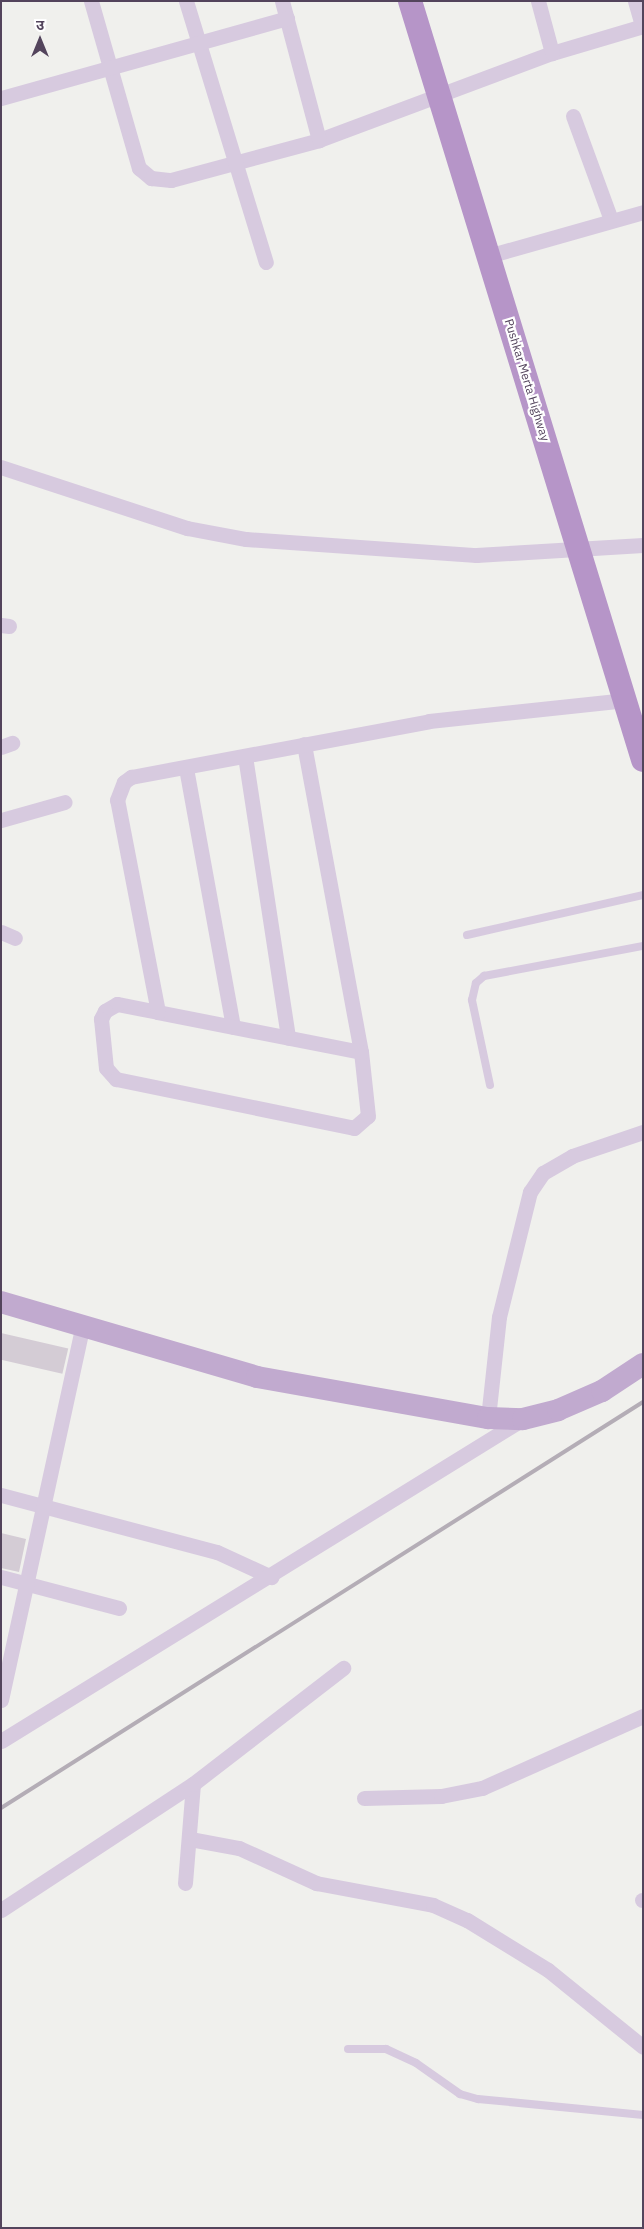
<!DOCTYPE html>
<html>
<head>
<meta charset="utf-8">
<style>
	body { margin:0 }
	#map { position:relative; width:644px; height:2229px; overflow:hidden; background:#f0f0ed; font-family:"IBM Plex Sans","Noto Sans Devanagari",sans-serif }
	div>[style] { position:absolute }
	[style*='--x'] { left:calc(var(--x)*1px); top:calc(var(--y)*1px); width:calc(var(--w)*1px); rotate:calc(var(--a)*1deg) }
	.building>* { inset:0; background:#d4ccd5; transform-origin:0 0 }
	.service>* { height:8px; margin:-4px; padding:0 4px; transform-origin:4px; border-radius:4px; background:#d7cadf }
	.minor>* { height:15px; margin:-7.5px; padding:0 7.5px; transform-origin:7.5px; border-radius:7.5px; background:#d7cadf }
	.primary>* { height:22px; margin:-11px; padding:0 11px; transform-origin:11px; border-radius:11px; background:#c1aacf }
	.trunk>* { height:24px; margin:-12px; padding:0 12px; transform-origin:12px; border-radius:12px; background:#b695c8 }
	.rail>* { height:4px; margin:-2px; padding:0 2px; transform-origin:2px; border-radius:2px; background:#b4adb6 }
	span { translate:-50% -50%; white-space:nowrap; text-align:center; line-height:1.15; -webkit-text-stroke:4.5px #fff; paint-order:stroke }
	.street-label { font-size:12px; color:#53445c }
	.frame { position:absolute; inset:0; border:2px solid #53445c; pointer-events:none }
	.north { position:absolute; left:15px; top:15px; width:50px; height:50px; -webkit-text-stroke:4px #fff; paint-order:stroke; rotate:0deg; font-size:14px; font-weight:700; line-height:20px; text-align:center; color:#53445c }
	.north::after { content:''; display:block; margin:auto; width:18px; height:22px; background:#53445c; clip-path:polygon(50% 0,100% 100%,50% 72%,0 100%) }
</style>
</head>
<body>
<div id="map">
	<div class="building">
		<div style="left:1px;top:1333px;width:69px;height:26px;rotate:13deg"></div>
		<div style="clip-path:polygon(1px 1533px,26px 1539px,19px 1572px,1px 1568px)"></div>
	</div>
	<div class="service">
		<div style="--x:467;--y:935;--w:180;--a:-12.8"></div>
		<div style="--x:490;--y:1085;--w:87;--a:-102"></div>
		<div style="--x:472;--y:1000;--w:17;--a:-77"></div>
		<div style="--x:476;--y:983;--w:11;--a:-41"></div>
		<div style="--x:484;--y:976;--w:162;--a:-10.7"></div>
		<div style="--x:348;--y:2049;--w:38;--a:0"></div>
		<div style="--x:386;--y:2049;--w:33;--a:25"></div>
		<div style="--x:416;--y:2063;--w:54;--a:35.2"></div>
		<div style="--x:460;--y:2094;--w:19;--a:16"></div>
		<div style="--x:478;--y:2099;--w:166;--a:5.5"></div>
	</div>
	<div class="minor">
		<div style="--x:91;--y:1;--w:174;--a:74"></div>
		<div style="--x:139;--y:168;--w:16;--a:40"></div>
		<div style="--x:151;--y:178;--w:20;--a:6"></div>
		<div style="--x:171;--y:180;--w:153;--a:-15.1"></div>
		<div style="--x:319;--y:140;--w:249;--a:-20.5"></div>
		<div style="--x:552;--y:53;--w:95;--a:-16.5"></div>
		<div style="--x:186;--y:1;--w:273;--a:73"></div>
		<div style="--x:282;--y:1;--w:144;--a:75.1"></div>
		<div style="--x:538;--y:1;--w:54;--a:74.9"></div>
		<div style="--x:635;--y:1;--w:26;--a:74"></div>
		<div style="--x:1;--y:98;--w:297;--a:-15.6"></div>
		<div style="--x:573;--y:116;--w:111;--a:69.9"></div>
		<div style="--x:488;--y:256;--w:161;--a:-15.8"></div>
		<div style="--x:1;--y:467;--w:196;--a:18.2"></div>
		<div style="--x:187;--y:528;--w:60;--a:10.6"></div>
		<div style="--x:246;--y:539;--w:231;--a:4"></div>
		<div style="--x:476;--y:555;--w:167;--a:-3.4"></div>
		<div style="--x:1;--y:625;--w:8;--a:7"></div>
		<div style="--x:1;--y:747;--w:12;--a:-20"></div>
		<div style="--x:245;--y:756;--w:285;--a:81.3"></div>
		<div style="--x:186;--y:768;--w:263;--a:79.7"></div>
		<div style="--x:1;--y:820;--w:66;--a:-15.7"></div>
		<div style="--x:1;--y:932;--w:15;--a:23"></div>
		<div style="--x:158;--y:1012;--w:42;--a:-169"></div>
		<div style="--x:117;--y:1004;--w:14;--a:150"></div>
		<div style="--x:105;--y:1011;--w:9;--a:117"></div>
		<div style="--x:101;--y:1019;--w:49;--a:84.2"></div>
		<div style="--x:106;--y:1068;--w:15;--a:48"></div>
		<div style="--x:116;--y:1079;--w:243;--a:11.6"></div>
		<div style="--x:354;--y:1128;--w:18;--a:-41"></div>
		<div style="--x:368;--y:1116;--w:64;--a:-96.2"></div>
		<div style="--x:361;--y:1052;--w:313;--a:-100.5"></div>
		<div style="--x:361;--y:1052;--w:207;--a:-168.9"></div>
		<div style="--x:158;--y:1012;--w:216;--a:-100.9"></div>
		<div style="--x:117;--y:800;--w:19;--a:-69"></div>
		<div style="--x:124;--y:782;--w:9;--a:-36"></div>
		<div style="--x:131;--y:777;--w:303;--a:-10.6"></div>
		<div style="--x:429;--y:721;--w:196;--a:-6.1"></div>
		<div style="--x:488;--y:1418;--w:102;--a:-83.8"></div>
		<div style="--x:499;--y:1317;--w:129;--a:-76.1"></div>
		<div style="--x:530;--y:1192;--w:23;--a:-56"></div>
		<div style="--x:543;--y:1173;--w:34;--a:-30"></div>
		<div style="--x:572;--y:1156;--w:75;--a:-18.7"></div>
		<div style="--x:1;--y:1495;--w:223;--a:14.8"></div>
		<div style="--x:217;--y:1552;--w:60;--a:24.8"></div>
		<div style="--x:1;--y:1577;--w:122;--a:14.7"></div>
		<div style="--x:1;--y:1700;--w:382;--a:-77.7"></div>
		<div style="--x:1;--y:1741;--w:613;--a:-31.67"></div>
		<div style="--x:364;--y:1798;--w:77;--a:-1.5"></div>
		<div style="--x:441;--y:1796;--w:42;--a:-11"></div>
		<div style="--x:482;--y:1788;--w:176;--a:-24.1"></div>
		<div style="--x:190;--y:1839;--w:50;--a:10.4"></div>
		<div style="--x:239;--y:1848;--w:85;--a:24.4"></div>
		<div style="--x:316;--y:1883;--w:119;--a:10.6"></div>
		<div style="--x:433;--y:1905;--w:37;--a:24"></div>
		<div style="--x:467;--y:1920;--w:95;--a:31.7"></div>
		<div style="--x:548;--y:1970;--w:122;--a:39"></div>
		<div style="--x:185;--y:1883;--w:99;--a:-85.4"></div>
		<div style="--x:642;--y:1900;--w:1;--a:0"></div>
		<div style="--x:1;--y:1910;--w:230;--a:-33.3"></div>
		<div style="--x:193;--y:1784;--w:190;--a:-37.7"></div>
	</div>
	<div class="primary">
		<div style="--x:1;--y:1302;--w:267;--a:16.3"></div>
		<div style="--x:257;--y:1377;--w:235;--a:10.1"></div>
		<div style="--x:488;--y:1418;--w:35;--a:2"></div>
		<div style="--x:523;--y:1419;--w:36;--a:-14"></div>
		<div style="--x:558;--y:1410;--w:48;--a:-23.4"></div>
		<div style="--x:602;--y:1391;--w:49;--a:-33.4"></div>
	</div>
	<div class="trunk">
		<div style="--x:410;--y:1;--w:794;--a:72.93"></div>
	</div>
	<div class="rail">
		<div style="--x:1;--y:1808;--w:760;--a:-32.31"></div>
	</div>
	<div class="street-label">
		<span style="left:527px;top:380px;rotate:73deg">Pushkar Merta Highway</span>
	</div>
	<div class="frame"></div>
	<div class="north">उ</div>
</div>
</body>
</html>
